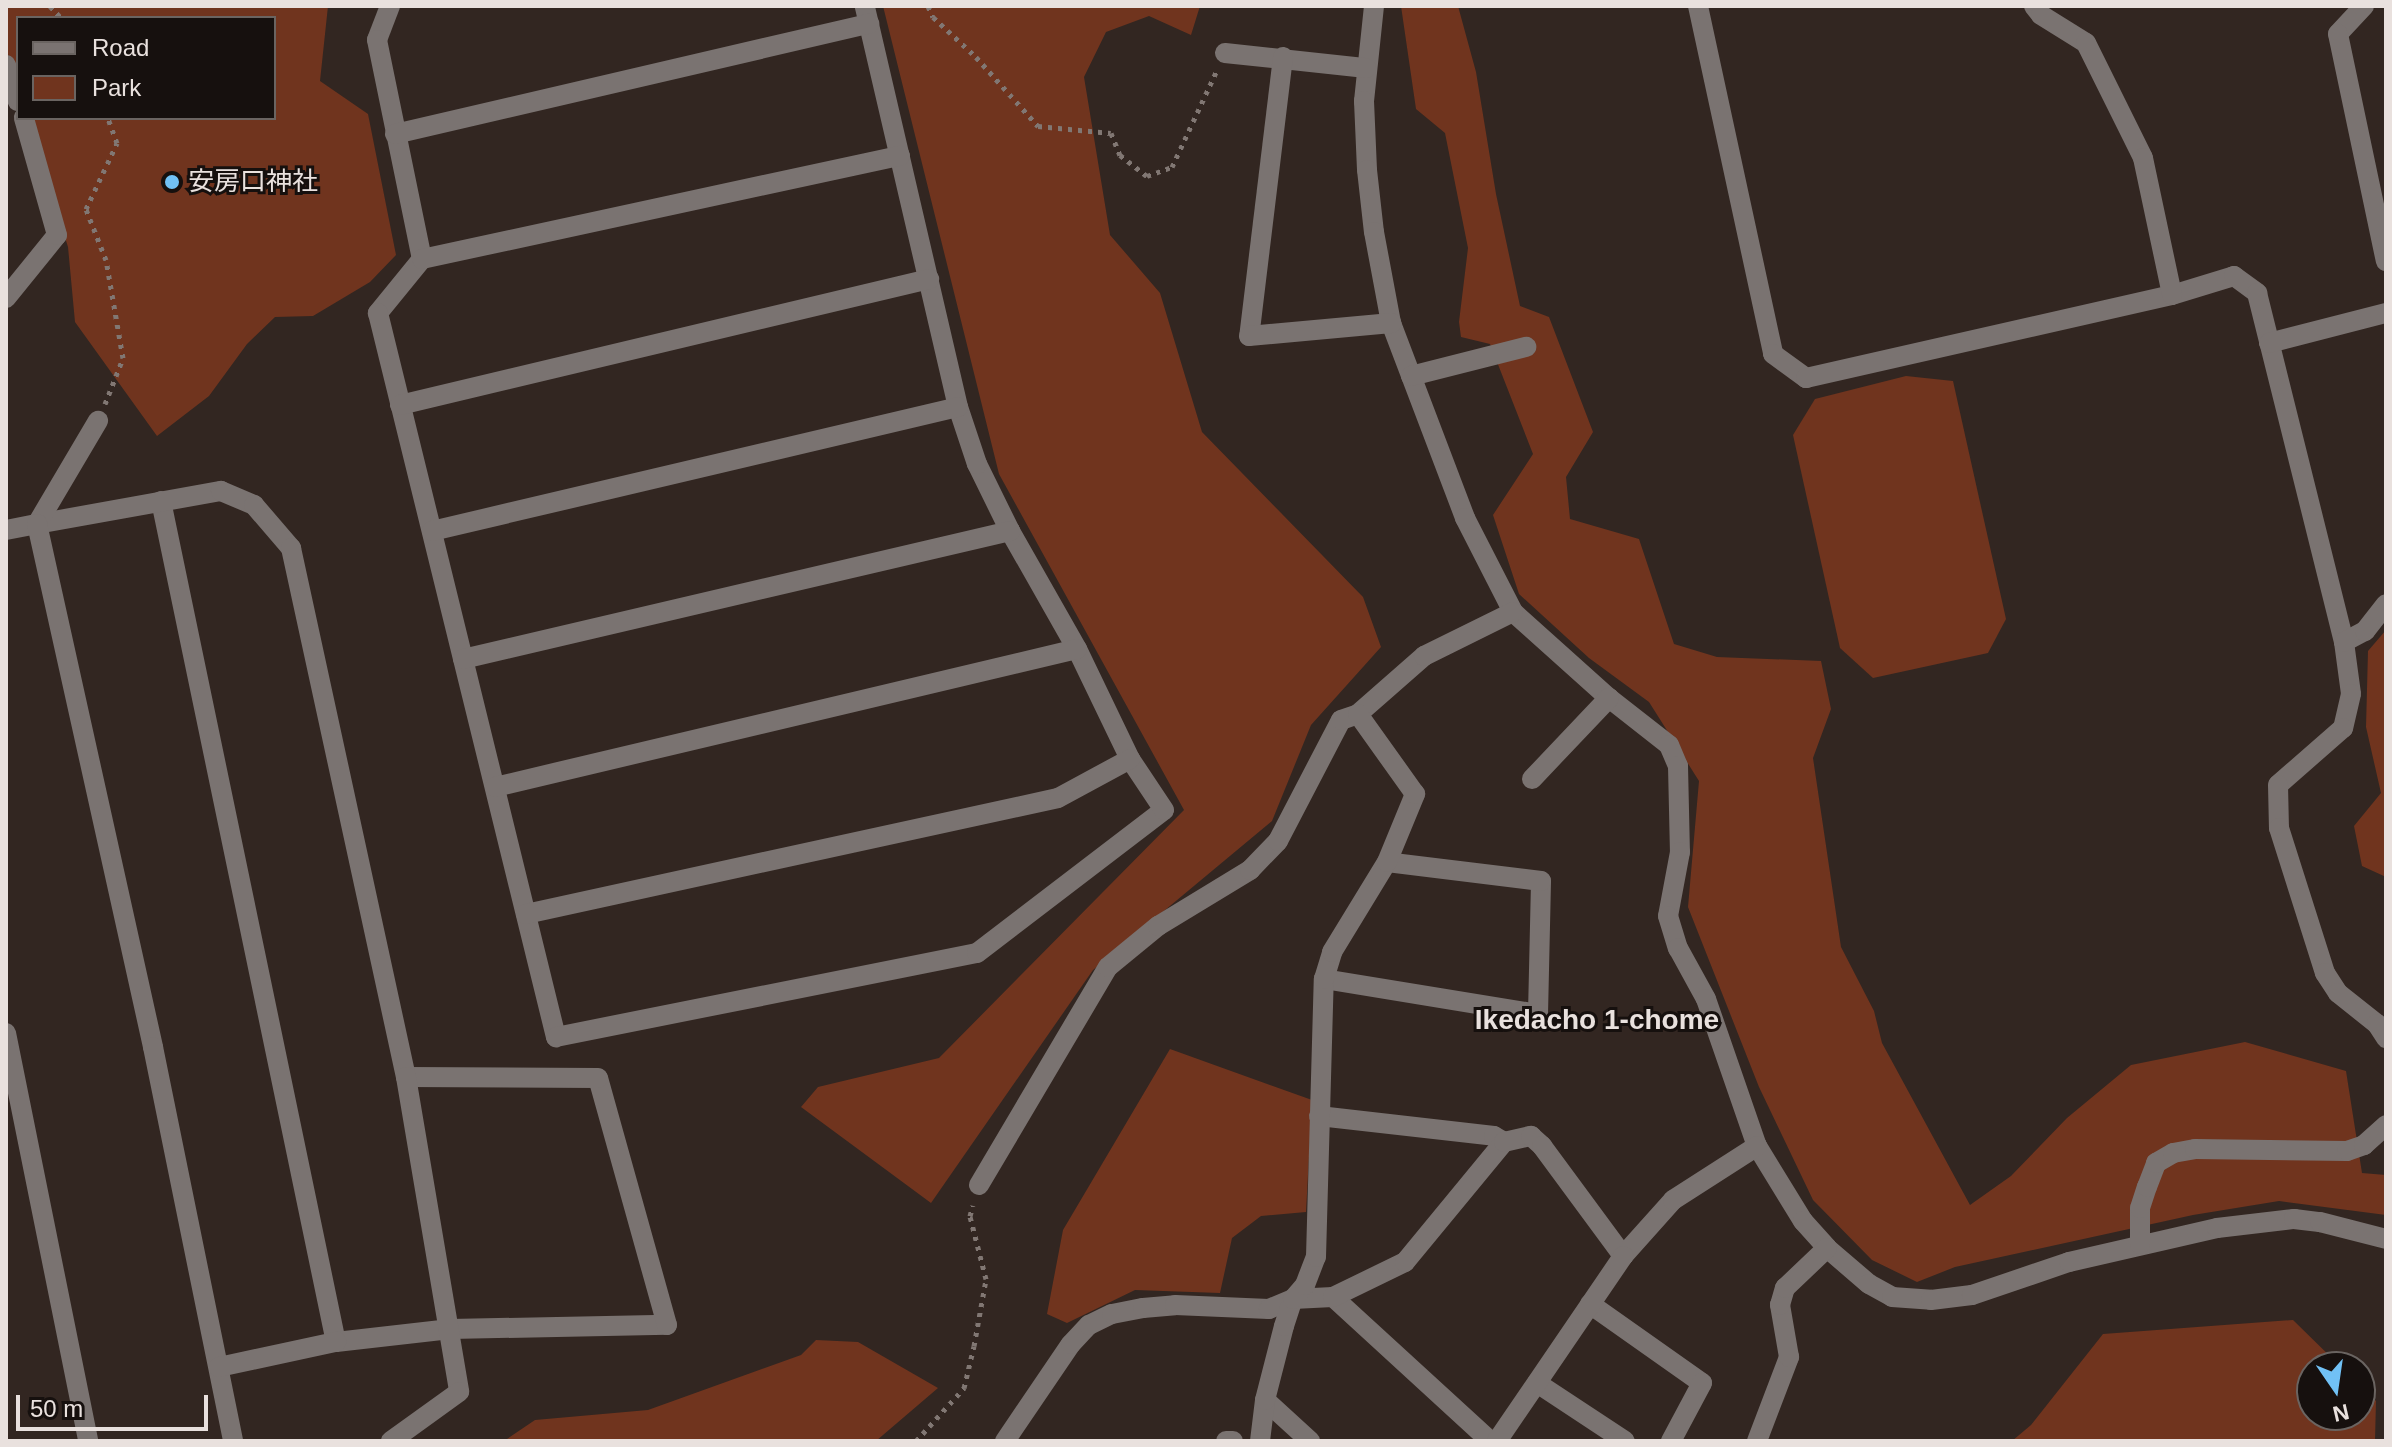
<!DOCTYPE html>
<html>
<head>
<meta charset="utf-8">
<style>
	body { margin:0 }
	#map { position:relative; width:2392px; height:1447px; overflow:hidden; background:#322621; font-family:Arial,"Noto Sans JP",sans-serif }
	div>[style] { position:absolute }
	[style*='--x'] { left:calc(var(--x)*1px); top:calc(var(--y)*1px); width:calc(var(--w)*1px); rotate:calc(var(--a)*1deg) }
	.green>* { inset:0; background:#70341e }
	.path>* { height:5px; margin-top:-2.5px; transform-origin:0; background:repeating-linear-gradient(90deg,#817773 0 4px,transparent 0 10px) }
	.minor>* { height:20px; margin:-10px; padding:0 10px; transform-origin:10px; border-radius:10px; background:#7a7371 }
	.dots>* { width:22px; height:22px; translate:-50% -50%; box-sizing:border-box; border:4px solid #16100e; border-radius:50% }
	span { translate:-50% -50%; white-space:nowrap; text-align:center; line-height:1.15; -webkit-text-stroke:6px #16100e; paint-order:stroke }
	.poi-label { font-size:26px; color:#e9e1de }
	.left { translate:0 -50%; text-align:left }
	.neighbourhood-label { font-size:28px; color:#e9e1de; font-weight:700 }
	.frame { position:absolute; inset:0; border:8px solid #e9e1de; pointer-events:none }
	.legend { position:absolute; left:16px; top:16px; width:260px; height:104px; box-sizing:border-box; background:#16100e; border:2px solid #6a6461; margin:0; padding:10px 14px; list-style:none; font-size:24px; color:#e9e1de }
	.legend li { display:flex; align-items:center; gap:16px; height:40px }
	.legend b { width:40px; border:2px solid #6a6461 }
	.north { position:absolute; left:2296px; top:1351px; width:80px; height:80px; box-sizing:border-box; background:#16100e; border:2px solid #6a6461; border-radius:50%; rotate:167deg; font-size:22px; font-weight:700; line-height:32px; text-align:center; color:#e9e1de }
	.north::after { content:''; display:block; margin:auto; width:28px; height:36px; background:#71c1f5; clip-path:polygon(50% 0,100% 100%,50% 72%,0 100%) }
	.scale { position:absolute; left:16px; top:1395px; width:192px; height:36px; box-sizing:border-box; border:4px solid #e9e1de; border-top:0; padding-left:10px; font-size:24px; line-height:28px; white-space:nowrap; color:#e9e1de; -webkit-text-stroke:6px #16100e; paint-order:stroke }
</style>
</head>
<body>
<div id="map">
	<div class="green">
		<div style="clip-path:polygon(6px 6px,328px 6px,320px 81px,368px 114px,396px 255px,370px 282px,313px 316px,275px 317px,247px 344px,209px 396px,157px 436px,75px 322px,68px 247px,28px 118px,274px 118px,274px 18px,18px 18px,18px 86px,6px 48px)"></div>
		<div style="clip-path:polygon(883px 6px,1200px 6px,1191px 35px,1149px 16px,1106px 32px,1084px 77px,1110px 235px,1160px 293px,1202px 432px,1363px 597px,1381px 647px,1311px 725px,1272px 821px,1093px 970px,931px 1203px,801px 1107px,818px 1087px,939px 1058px,1184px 810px,999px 474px)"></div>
		<div style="clip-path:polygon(1401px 6px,1458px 6px,1476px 72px,1496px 194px,1520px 306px,1549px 317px,1593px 432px,1566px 477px,1570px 519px,1639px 539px,1674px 644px,1717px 657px,1821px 661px,1831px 709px,1813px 758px,1841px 947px,1874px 1011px,1882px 1043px,1970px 1205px,2011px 1176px,2067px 1118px,2131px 1065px,2245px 1042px,2346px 1071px,2362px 1173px,2386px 1175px,2386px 1215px,2279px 1201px,2193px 1215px,1955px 1267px,1917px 1282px,1872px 1260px,1813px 1200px,1759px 1087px,1688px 907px,1699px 781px,1649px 702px,1589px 658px,1519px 594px,1493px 515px,1533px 454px,1490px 344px,1461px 337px,1459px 322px,1468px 248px,1445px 133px,1416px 109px)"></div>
		<div style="clip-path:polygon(1906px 376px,1953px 381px,2006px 619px,1988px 653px,1873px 678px,1840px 648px,1793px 435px,1815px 399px)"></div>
		<div style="clip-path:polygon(2386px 630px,2386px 877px,2362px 866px,2354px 826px,2381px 793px,2366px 727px,2368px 651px)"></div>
		<div style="clip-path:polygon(1170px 1049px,1312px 1100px,1306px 1212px,1261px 1216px,1232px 1238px,1220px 1293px,1135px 1290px,1067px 1323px,1047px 1314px,1063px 1230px)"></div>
		<div style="clip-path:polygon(2293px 1320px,2341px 1367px,2312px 1367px,2312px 1415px,2360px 1415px,2360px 1385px,2376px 1401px,2375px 1441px,2012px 1441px,2031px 1425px,2103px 1334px)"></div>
		<div style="clip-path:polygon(816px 1340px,858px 1342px,938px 1388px,876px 1441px,504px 1441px,535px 1420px,648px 1410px,801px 1355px)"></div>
	</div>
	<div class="path">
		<div style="--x:50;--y:6;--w:16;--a:47"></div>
		<div style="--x:928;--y:6;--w:12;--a:66"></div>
		<div style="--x:933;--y:17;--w:59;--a:42.9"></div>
		<div style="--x:976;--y:57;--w:93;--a:48.1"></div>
		<div style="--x:1038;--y:126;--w:73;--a:5.5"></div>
		<div style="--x:1111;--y:133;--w:24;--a:68"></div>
		<div style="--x:1120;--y:155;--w:34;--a:38"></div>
		<div style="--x:1147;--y:176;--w:27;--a:-20"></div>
		<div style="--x:1172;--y:167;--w:105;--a:-65.1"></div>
		<div style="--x:105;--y:404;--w:49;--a:-68.6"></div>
		<div style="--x:123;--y:358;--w:99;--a:-99.8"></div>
		<div style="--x:106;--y:260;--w:55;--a:-111.4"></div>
		<div style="--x:86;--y:209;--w:73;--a:-64.8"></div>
		<div style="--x:117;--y:143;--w:27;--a:-110"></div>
		<div style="--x:916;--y:1441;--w:72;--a:-47.8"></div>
		<div style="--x:964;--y:1388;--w:43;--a:-76.6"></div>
		<div style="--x:974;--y:1346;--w:68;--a:-79.8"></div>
		<div style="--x:986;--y:1279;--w:65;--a:-104.3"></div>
		<div style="--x:970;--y:1216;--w:11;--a:-75"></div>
	</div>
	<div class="minor">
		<div style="--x:390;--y:6;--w:36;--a:111"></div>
		<div style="--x:377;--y:40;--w:224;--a:78.4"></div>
		<div style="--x:422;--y:259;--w:70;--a:129.2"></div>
		<div style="--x:378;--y:313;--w:746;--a:76.19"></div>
		<div style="--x:556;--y:1037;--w:429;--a:-11.3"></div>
		<div style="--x:977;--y:953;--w:235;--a:-37.4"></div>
		<div style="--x:1164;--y:810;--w:61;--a:-123.7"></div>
		<div style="--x:1130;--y:759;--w:122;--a:-115.7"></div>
		<div style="--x:1077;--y:649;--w:136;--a:-119.6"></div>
		<div style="--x:1010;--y:531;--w:75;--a:-116.2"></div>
		<div style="--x:977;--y:464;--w:60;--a:-108.4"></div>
		<div style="--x:958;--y:407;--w:412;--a:-103.1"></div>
		<div style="--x:1374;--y:6;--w:96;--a:96"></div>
		<div style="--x:1364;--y:101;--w:69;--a:87.5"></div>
		<div style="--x:1367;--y:170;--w:62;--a:83.6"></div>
		<div style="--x:1374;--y:232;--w:93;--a:79.4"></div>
		<div style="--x:1391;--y:323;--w:209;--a:69.2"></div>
		<div style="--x:1465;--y:518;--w:106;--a:62.9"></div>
		<div style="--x:1513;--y:612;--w:129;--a:41.9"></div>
		<div style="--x:1609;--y:698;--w:76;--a:38.1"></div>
		<div style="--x:1669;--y:745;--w:23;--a:67"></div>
		<div style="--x:1678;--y:766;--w:86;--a:88.7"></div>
		<div style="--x:1680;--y:852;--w:65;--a:100.6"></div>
		<div style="--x:1668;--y:916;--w:34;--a:73"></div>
		<div style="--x:1678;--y:948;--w:58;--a:61.2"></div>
		<div style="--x:1706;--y:999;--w:156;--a:70.9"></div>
		<div style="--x:1757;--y:1146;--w:88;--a:58.5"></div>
		<div style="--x:1803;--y:1221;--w:36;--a:48"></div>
		<div style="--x:1827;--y:1248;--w:55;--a:40.6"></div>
		<div style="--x:1869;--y:1284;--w:26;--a:29"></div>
		<div style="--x:1892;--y:1297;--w:39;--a:4"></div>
		<div style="--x:1931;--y:1300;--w:41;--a:-7"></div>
		<div style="--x:1972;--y:1295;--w:102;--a:-18.8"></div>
		<div style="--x:2069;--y:1262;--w:152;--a:-12.9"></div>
		<div style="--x:2217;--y:1228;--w:78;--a:-6.7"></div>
		<div style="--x:2294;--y:1219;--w:26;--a:7"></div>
		<div style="--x:2320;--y:1222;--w:68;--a:14.4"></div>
		<div style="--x:1698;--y:6;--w:356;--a:77.8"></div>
		<div style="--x:1773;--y:354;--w:41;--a:36"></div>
		<div style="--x:1806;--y:378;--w:375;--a:-12.8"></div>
		<div style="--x:2172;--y:295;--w:65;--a:-17"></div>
		<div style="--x:2234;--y:276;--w:29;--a:36"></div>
		<div style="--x:2257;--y:293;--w:360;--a:76"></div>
		<div style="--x:2344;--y:642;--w:52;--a:82.3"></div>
		<div style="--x:2351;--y:694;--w:35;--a:103"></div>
		<div style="--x:2343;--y:728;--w:86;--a:138.8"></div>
		<div style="--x:2278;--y:785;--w:43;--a:88.7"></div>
		<div style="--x:2279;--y:828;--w:152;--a:72.4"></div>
		<div style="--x:2325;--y:973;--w:24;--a:57"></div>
		<div style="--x:2338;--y:993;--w:50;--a:38.5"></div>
		<div style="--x:2377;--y:1024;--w:17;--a:57"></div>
		<div style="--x:2034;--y:6;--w:11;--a:52"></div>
		<div style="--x:2041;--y:15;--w:53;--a:31.9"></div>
		<div style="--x:2086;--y:43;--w:128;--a:63.6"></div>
		<div style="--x:2143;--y:158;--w:140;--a:78"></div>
		<div style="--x:2364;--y:6;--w:38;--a:133"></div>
		<div style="--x:2338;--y:34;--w:232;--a:78.1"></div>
		<div style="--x:1225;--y:53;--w:142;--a:6.1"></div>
		<div style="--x:1283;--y:57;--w:281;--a:96.9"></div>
		<div style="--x:1249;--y:336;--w:143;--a:-5.2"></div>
		<div style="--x:6;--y:65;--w:38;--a:72"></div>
		<div style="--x:395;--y:134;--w:487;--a:-13.1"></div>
		<div style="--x:422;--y:259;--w:489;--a:-12.2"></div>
		<div style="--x:6;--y:298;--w:81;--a:-51"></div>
		<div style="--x:57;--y:235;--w:122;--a:-105.8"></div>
		<div style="--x:2269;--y:343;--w:121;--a:-14.4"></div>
		<div style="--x:1411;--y:376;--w:119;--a:-14.2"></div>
		<div style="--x:400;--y:405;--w:544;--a:-13.4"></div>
		<div style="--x:161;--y:501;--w:859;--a:78.25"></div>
		<div style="--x:336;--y:1342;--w:115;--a:-6.5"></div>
		<div style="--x:450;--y:1329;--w:217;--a:-1.1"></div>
		<div style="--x:667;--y:1325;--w:256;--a:-105.6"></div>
		<div style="--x:598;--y:1078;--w:192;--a:-179.7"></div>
		<div style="--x:37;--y:524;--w:187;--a:-10.2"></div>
		<div style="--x:221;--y:491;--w:36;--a:23"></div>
		<div style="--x:254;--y:505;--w:57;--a:49.3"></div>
		<div style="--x:291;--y:548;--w:541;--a:77.74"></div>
		<div style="--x:406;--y:1077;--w:319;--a:80.4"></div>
		<div style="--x:459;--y:1392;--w:84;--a:144.2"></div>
		<div style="--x:37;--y:524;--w:120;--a:-59.4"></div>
		<div style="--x:6;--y:530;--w:32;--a:-11"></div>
		<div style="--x:37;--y:524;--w:536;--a:77.49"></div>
		<div style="--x:153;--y:1047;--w:402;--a:78.5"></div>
		<div style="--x:432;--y:531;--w:540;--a:-13.26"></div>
		<div style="--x:2344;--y:642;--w:24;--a:-28"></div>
		<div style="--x:2365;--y:631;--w:34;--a:-52"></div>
		<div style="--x:463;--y:659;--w:562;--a:-13.17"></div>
		<div style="--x:1532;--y:779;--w:112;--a:-46.5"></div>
		<div style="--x:495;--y:787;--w:598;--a:-13.34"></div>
		<div style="--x:526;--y:914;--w:544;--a:-12.3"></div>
		<div style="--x:1058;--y:798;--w:82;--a:-28.4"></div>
		<div style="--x:1324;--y:979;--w:217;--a:9.3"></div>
		<div style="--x:1538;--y:1014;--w:133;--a:-88.7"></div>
		<div style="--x:1541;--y:881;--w:155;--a:-173"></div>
		<div style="--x:6;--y:1033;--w:416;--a:78.6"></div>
		<div style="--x:1319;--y:1116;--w:176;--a:6.5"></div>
		<div style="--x:1494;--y:1136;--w:12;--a:31"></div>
		<div style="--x:979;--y:1185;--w:253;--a:-59.4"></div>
		<div style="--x:1108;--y:967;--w:65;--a:-39.4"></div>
		<div style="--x:1158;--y:926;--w:108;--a:-31.3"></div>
		<div style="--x:1250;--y:870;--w:40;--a:-46"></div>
		<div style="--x:1278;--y:841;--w:136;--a:-62.5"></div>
		<div style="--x:1341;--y:720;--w:18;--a:-19"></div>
		<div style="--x:1358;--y:714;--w:88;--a:-41.3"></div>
		<div style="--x:1424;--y:656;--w:99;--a:-26.3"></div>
		<div style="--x:2140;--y:1244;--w:36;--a:-90"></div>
		<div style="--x:2140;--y:1208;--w:22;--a:-72"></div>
		<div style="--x:2147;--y:1187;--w:26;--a:-69"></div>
		<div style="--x:2156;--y:1163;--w:20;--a:-30"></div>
		<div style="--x:2173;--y:1153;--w:22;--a:-10"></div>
		<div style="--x:2195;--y:1149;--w:152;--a:0.8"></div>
		<div style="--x:2347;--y:1151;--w:18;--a:-19"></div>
		<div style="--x:2364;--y:1145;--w:30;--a:-42"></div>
		<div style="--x:1333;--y:1297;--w:213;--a:42.5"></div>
		<div style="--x:1590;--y:1304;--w:137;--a:35.2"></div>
		<div style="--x:1702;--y:1383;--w:66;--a:118.1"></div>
		<div style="--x:219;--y:1367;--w:120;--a:-12.1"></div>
		<div style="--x:1537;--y:1383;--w:105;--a:33.4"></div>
		<div style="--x:1265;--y:1400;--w:61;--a:42.3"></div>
		<div style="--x:1005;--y:1441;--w:117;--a:-55.8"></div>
		<div style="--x:1071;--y:1344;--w:26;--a:-47"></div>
		<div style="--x:1089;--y:1325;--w:25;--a:-26"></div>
		<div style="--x:1112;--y:1314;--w:32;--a:-11"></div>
		<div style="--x:1143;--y:1308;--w:32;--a:-5"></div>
		<div style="--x:1175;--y:1305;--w:94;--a:2.4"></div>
		<div style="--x:1269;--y:1309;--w:26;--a:-23"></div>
		<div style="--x:1293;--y:1299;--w:40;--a:-2.9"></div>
		<div style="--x:1333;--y:1297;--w:80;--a:-25.9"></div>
		<div style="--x:1405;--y:1262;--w:156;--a:-50.5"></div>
		<div style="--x:1504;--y:1142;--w:28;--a:-13"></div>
		<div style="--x:1531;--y:1136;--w:15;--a:42"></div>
		<div style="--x:1542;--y:1146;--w:137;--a:53.6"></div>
		<div style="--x:1623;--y:1256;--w:75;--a:-48.2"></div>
		<div style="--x:1673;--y:1200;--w:100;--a:-32.7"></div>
		<div style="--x:1226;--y:1441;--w:7;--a:0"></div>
		<div style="--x:1260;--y:1441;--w:41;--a:-83"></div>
		<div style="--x:1265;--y:1400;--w:76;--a:-75.6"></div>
		<div style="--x:1284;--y:1326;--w:28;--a:-72"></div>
		<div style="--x:1293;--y:1299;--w:18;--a:-49"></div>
		<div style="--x:1305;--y:1285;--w:30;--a:-69"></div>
		<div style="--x:1316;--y:1257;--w:278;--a:-88.4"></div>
		<div style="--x:1324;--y:979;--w:28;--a:-73"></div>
		<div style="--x:1332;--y:952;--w:105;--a:-58.6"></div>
		<div style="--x:1387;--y:862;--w:74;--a:-67.6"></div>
		<div style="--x:1415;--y:794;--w:98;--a:-125.5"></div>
		<div style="--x:1497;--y:1441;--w:224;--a:-55.7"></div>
		<div style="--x:1757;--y:1441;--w:90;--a:-69.1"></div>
		<div style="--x:1789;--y:1357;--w:53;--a:-99.8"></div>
		<div style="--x:1780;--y:1305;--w:18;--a:-74"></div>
		<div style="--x:1785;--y:1288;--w:58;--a:-43.6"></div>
	</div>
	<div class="dots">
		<div style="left:172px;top:182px;background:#71c1f5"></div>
	</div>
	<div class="poi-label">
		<span class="left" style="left:188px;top:182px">安房口神社</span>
	</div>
	<div class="neighbourhood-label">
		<span style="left:1597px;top:1020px">Ikedacho 1-chome</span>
	</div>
	<div class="frame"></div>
	<ul class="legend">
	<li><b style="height:10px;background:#7a7371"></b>Road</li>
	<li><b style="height:22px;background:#70341e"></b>Park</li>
	</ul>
	<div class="north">N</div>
	<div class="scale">50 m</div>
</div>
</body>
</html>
